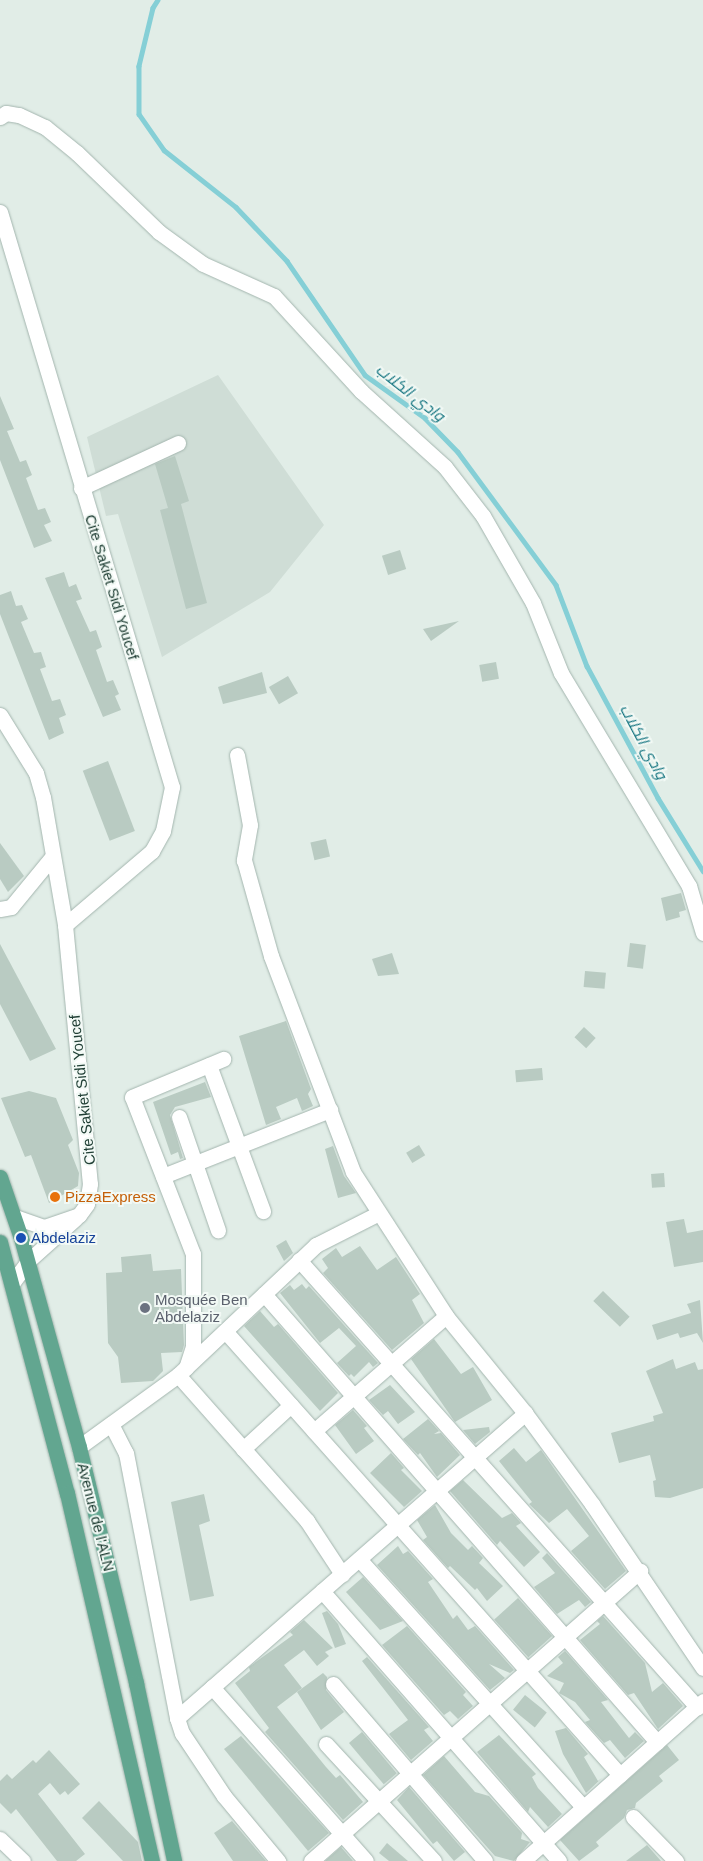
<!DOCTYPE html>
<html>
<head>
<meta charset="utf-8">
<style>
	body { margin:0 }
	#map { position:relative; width:703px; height:1861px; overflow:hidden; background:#e1ede7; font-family:Arial,Cairo,sans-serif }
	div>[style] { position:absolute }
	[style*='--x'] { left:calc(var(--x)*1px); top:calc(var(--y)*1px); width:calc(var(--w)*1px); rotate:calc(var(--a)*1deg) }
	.built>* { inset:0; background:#cfddd6 }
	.stream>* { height:4.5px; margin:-2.25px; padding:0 2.25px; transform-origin:2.25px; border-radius:2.25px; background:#85cfd6 }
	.building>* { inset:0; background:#b9cbc2; transform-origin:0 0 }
	.roads { filter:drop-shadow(0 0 1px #a3b5ae) drop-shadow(0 0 1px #a3b5ae) }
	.minor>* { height:15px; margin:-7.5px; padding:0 7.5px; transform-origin:7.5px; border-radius:7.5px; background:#fff }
	.major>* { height:15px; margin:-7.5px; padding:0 7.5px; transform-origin:7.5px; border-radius:7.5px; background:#62a690 }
	.dots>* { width:14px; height:14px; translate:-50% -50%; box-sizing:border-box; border:2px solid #f2f9f5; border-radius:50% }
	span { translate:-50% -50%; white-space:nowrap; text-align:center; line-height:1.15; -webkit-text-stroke:4px #f2f9f5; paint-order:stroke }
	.street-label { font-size:15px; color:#203f35 }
	.food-label { font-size:15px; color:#c56008 }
	.left { translate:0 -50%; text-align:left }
	.transit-label { font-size:15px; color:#164399 }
	.worship-label { font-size:15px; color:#5b616d }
	.water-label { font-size:16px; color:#157580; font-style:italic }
</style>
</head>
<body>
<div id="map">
	<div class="built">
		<div style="clip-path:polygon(218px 375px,324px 525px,270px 592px,162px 657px,118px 514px,106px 516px,87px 437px)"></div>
	</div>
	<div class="stream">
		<div style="--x:158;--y:0;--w:9;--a:122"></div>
		<div style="--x:153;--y:8;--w:60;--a:103.6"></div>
		<div style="--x:139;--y:66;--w:48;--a:90"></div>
		<div style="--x:139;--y:114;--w:44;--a:55.2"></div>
		<div style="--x:164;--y:150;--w:92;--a:38.4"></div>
		<div style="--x:236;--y:207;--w:74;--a:46.6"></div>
		<div style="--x:287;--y:261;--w:138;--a:55.6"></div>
		<div style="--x:365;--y:375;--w:74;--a:35.6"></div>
		<div style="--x:425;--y:418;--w:47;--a:45.9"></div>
		<div style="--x:458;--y:452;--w:165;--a:53.6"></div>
		<div style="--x:556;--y:585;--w:87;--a:69.1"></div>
		<div style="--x:587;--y:666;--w:150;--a:61.7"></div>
		<div style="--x:658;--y:798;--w:86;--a:58.3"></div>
	</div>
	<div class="building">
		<div style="clip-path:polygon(0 396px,14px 429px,7px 431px,20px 462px,26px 460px,32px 475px,26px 478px,38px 510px,45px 508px,51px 522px,44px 525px,52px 541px,34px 548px,0 460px)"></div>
		<div style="clip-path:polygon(175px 456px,189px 501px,181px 504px,207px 603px,186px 609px,160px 510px,168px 508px,155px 464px)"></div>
		<div style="left:400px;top:550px;width:20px;height:19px;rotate:72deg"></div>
		<div style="clip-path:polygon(64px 572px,69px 587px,76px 584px,82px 599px,76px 601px,90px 632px,96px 630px,102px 647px,96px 650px,107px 682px,113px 680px,119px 694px,115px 696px,121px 710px,103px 717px,45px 578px)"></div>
		<div style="clip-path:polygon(11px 591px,16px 606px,22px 605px,28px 619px,21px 622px,34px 653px,41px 652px,46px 667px,40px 669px,52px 701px,60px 699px,66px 715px,59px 718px,64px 733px,49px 740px,0 614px,0 595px)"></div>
		<div style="clip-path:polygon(459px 621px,431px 641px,423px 629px)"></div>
		<div style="left:496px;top:662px;width:17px;height:17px;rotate:80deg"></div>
		<div style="clip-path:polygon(262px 672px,267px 693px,223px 704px,218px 687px)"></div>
		<div style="left:288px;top:676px;width:20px;height:22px;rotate:60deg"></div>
		<div style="left:108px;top:761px;width:75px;height:27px;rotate:69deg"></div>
		<div style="left:326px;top:839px;width:18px;height:16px;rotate:77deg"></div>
		<div style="clip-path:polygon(0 843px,24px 876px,8px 892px,0 879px)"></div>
		<div style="clip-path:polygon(681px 893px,686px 910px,679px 912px,680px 917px,666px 921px,661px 898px)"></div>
		<div style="left:630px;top:943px;width:16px;height:24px;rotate:7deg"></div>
		<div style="clip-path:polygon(0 944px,56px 1049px,30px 1061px,0 1004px)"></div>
		<div style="clip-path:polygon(392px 953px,399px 974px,378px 976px,372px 959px)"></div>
		<div style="left:585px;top:971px;width:21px;height:16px;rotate:5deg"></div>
		<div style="clip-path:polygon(286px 1021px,311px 1089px,308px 1094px,313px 1106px,302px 1111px,297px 1098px,276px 1107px,281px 1119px,266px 1125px,239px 1036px)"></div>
		<div style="left:584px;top:1027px;width:16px;height:14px;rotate:43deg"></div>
		<div style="left:542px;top:1068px;width:12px;height:27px;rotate:85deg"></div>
		<div style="clip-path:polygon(205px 1082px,211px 1097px,175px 1107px,170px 1115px,183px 1158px,180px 1159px,178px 1152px,171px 1155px,153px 1102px)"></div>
		<div style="clip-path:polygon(29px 1091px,56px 1098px,73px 1140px,68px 1145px,79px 1173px,78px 1186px,49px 1203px,31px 1155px,25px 1157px,1px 1098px)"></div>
		<div style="left:419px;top:1145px;width:12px;height:15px;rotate:59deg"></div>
		<div style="clip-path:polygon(333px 1146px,344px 1176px,356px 1193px,338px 1198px,325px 1149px)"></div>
		<div style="left:664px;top:1173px;width:14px;height:13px;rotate:86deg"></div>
		<div style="clip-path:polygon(684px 1219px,687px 1233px,703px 1230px,703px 1262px,674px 1267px,666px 1222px)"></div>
		<div style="clip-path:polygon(286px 1240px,293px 1253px,284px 1261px,276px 1246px)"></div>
		<div style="clip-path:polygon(360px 1246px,377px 1270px,396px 1257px,420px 1294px,412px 1300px,424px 1323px,392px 1350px,323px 1273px,328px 1268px,322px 1259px,336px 1248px,342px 1257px)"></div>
		<div style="clip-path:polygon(151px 1254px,153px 1271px,181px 1269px,184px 1345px,182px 1352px,161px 1353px,163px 1371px,153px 1381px,121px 1383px,118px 1357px,108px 1343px,106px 1273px,122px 1272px,121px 1257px)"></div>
		<div style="clip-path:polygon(302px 1284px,306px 1289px,309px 1286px,378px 1363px,373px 1367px,369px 1362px,354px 1377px,351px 1374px,349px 1376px,337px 1363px,356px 1346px,339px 1328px,320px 1343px,280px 1293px,290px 1285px,294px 1290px)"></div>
		<div style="left:603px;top:1291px;width:37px;height:14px;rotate:44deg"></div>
		<div style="clip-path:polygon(700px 1300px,703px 1343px,697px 1333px,680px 1338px,678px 1333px,657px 1340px,652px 1325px,691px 1313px,687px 1304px)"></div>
		<div style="clip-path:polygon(260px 1311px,274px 1327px,278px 1324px,338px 1393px,320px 1411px,244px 1326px)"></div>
		<div style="clip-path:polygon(434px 1339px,461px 1374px,473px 1367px,492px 1400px,455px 1422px,411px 1359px)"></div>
		<div style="clip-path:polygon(673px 1359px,676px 1369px,695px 1362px,698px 1370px,703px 1369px,703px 1488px,670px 1498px,655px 1497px,653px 1481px,656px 1480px,650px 1455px,619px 1463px,611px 1433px,654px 1421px,653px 1416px,663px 1413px,646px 1371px)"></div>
		<div style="clip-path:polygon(390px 1385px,415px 1412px,398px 1424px,388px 1411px,383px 1415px,369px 1400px)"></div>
		<div style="clip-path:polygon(353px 1410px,367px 1426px,364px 1428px,374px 1441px,356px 1454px,335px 1425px)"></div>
		<div style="clip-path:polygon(428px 1419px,439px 1431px,434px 1434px,441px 1433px,460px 1455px,437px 1477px,420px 1453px,418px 1455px,403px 1439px)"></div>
		<div style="clip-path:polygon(489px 1427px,490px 1432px,475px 1444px,463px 1430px)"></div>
		<div style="clip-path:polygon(514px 1448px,526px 1462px,541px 1450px,626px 1571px,605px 1589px,571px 1551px,589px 1536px,567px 1509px,549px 1523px,529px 1504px,532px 1502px,499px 1461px)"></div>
		<div style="clip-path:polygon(391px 1453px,404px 1468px,401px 1470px,422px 1491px,404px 1507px,370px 1473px)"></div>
		<div style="clip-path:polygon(463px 1480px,502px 1518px,512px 1513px,521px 1523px,516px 1526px,540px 1552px,524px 1567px,500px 1541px,497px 1545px,450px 1491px)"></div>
		<div style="clip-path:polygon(204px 1494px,210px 1521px,199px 1525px,214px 1596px,190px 1601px,171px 1502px)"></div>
		<div style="clip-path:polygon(435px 1505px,451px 1533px,468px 1550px,472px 1546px,483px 1558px,479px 1563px,503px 1586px,487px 1601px,477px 1588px,475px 1590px,450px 1566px,448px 1568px,423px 1540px,427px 1537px,417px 1520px)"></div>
		<div style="clip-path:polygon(398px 1546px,403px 1554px,408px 1551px,433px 1579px,428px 1582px,453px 1619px,457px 1615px,468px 1630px,475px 1626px,514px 1670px,510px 1673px,489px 1664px,505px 1678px,490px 1690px,377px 1565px)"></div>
		<div style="clip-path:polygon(547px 1553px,591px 1602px,585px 1607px,579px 1600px,557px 1614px,534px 1587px,555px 1573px,542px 1558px)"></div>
		<div style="clip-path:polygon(363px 1577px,403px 1621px,380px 1630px,346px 1592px)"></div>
		<div style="left:518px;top:1598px;width:51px;height:32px;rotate:48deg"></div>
		<div style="clip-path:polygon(327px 1611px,338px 1624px,346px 1644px,335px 1648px,322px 1613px)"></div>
		<div style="clip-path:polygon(603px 1616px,645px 1663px,652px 1692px,663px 1683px,683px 1706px,658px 1729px,634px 1693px,628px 1695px,580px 1640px,600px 1624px,597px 1621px)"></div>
		<div style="clip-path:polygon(304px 1620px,333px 1648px,325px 1652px,329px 1656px,317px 1666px,304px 1650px,284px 1665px,302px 1688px,277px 1707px,326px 1767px,336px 1778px,340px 1775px,363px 1802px,343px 1820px,265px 1732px,269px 1728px,235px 1683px,250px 1671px,249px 1667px,293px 1635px,290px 1632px)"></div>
		<div style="clip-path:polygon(407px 1626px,466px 1692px,463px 1695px,473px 1706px,458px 1719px,450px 1711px,444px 1715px,382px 1645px)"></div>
		<div style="clip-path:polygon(565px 1651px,608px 1700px,601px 1702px,629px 1738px,635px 1732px,644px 1741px,625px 1758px,610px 1740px,604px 1743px,585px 1722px,590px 1720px,575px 1702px,559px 1693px,564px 1683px,547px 1676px,563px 1663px,558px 1657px)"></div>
		<div style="clip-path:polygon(367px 1657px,429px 1727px,424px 1730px,433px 1741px,411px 1760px,389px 1734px,408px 1720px,362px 1661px)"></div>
		<div style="clip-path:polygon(323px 1673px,327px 1677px,326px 1690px,344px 1712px,321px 1730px,297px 1692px)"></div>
		<div style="left:525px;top:1695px;width:28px;height:19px;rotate:39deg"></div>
		<div style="clip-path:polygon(566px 1728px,588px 1754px,584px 1757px,598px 1781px,602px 1778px,586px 1793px,563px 1754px,555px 1731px)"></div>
		<div style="left:362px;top:1732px;width:54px;height:17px;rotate:50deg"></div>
		<div style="clip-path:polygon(499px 1735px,536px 1774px,532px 1777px,538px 1788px,562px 1814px,548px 1827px,530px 1807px,528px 1812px,477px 1752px)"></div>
		<div style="clip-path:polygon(241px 1736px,329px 1833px,308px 1851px,224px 1749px)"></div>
		<div style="clip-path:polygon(667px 1745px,679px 1760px,659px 1776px,663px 1781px,636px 1803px,635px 1808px,627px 1810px,624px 1818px,596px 1842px,599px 1846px,579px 1861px,560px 1840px)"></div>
		<div style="clip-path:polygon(49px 1750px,80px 1784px,68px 1795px,65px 1791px,60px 1795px,50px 1783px,38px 1794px,85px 1854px,76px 1861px,57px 1861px,16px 1809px,11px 1814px,0 1803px,0 1781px,7px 1774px,12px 1779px,33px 1760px,36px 1763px)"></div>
		<div style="clip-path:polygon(444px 1756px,475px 1792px,489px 1796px,522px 1833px,521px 1839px,530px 1842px,514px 1861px,495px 1856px,423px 1775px)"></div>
		<div style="clip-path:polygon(409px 1787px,465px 1852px,454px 1861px,437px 1841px,433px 1844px,397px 1800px)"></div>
		<div style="clip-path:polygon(99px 1801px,138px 1842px,142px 1861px,123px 1861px,82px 1818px)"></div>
		<div style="clip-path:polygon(232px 1821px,266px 1861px,233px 1861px,214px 1833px)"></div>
		<div style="clip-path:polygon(387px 1843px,408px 1861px,389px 1861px,379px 1853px)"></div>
		<div style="clip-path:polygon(647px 1845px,661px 1861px,626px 1861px)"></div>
		<div style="clip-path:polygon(341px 1847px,353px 1861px,325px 1861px)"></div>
	</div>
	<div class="roads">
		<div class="minor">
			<div style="--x:0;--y:117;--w:7;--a:-34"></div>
			<div style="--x:6;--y:113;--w:13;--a:9"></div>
			<div style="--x:19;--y:115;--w:29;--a:25"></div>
			<div style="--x:45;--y:127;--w:41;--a:39.1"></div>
			<div style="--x:77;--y:153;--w:114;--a:43.9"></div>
			<div style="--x:159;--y:232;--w:54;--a:36"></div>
			<div style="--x:203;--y:264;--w:78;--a:24.3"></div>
			<div style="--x:274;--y:296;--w:129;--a:47.5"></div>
			<div style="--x:361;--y:391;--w:113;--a:42.1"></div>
			<div style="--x:445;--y:467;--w:62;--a:52.2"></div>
			<div style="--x:483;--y:516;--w:100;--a:60.1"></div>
			<div style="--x:533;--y:603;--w:75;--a:68.2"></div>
			<div style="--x:561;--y:673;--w:249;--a:59"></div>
			<div style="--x:689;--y:886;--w:49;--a:73.4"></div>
			<div style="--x:0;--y:212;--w:600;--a:73.35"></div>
			<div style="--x:172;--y:787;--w:45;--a:101.6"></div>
			<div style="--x:163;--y:831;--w:23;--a:119"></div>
			<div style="--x:152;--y:851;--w:114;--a:139.6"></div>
			<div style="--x:81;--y:488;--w:107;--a:-24.9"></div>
			<div style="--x:0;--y:715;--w:68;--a:58.2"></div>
			<div style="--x:36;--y:773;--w:25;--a:74"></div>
			<div style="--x:43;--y:797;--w:130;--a:80.2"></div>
			<div style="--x:65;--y:925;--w:260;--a:84.5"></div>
			<div style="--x:90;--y:1184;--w:20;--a:99"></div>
			<div style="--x:87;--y:1204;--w:14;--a:126"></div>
			<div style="--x:79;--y:1215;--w:37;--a:161"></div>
			<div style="--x:44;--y:1227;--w:31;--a:-161"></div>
			<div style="--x:237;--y:755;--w:71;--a:79.5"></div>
			<div style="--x:250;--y:825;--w:36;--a:100"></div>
			<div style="--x:244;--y:860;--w:100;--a:74.3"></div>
			<div style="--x:271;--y:956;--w:231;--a:69.2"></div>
			<div style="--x:353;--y:1172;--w:171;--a:57.1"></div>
			<div style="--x:446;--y:1316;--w:125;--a:50.8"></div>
			<div style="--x:525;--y:1413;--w:113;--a:53.6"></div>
			<div style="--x:592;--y:1504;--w:198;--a:55.9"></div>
			<div style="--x:0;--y:909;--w:11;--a:-10"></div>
			<div style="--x:11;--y:907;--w:65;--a:-50.6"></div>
			<div style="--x:209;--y:1065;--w:156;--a:69.7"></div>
			<div style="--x:179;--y:1117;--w:120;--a:71"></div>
			<div style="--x:163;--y:1176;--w:180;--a:-21.6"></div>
			<div style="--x:299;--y:1260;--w:599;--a:48.32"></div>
			<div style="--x:13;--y:1282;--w:26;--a:-54"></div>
			<div style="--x:28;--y:1261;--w:64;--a:-41.9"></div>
			<div style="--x:264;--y:1294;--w:596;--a:48.74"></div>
			<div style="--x:225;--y:1331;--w:594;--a:48.34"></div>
			<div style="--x:186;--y:1368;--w:22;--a:-72"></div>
			<div style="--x:193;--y:1347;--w:93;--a:-90"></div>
			<div style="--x:193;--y:1254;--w:168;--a:-111.2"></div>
			<div style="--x:132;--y:1097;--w:99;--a:-22.7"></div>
			<div style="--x:178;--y:1375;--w:195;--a:48.5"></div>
			<div style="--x:307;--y:1521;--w:64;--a:56.6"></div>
			<div style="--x:111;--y:1424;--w:33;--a:63"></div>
			<div style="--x:126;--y:1453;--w:270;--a:79.1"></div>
			<div style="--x:177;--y:1718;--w:16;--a:72"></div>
			<div style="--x:182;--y:1733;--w:76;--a:56.3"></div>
			<div style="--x:224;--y:1796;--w:85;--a:50.3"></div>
			<div style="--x:314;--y:1431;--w:175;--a:-41.1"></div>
			<div style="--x:79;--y:1447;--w:122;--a:-36"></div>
			<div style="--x:178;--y:1375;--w:190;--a:-43.3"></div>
			<div style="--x:316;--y:1245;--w:68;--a:-26.9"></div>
			<div style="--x:243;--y:1449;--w:65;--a:-42.5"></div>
			<div style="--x:359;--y:1559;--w:334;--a:47.9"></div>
			<div style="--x:322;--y:1591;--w:359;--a:48.7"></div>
			<div style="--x:333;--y:1684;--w:233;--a:49.3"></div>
			<div style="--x:212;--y:1687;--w:232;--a:48.5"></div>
			<div style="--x:177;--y:1718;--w:463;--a:-41.2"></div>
			<div style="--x:326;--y:1744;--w:159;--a:47.3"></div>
			<div style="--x:633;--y:1817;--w:62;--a:45.7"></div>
			<div style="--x:0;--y:1839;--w:32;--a:44"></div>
			<div style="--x:311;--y:1861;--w:439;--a:-41.4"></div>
			<div style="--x:523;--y:1861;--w:241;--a:-41.6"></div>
		</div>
		<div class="major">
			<div style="--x:0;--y:1177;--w:65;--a:71"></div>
			<div style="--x:21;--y:1238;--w:217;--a:74.5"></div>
			<div style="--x:79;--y:1447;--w:243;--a:76.4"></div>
			<div style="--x:136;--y:1683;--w:182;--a:77.9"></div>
			<div style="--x:0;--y:1242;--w:260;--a:75.1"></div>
			<div style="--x:67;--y:1493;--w:378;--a:77"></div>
		</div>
	</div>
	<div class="dots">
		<div style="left:55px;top:1197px;background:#e8710a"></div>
		<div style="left:21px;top:1238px;background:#1a4fb4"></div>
		<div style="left:145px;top:1308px;background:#6b7280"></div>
	</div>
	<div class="street-label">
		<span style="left:112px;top:587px;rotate:73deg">Cite Sakiet Sidi Youcef</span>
		<span style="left:82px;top:1090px;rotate:-96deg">Cite Sakiet Sidi Youcef</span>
		<span style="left:96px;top:1517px;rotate:76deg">Avenue de l'ALN</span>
	</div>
	<div class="food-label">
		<span class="left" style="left:65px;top:1197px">PizzaExpress</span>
	</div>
	<div class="transit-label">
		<span class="left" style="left:31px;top:1238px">Abdelaziz</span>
	</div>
	<div class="worship-label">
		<span class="left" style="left:155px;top:1308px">Mosquée Ben<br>Abdelaziz</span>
	</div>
	<div class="water-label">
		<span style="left:410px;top:393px;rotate:38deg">وادي الكلاب</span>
		<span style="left:643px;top:742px;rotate:62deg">وادي الكلاب</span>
	</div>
</div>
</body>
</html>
